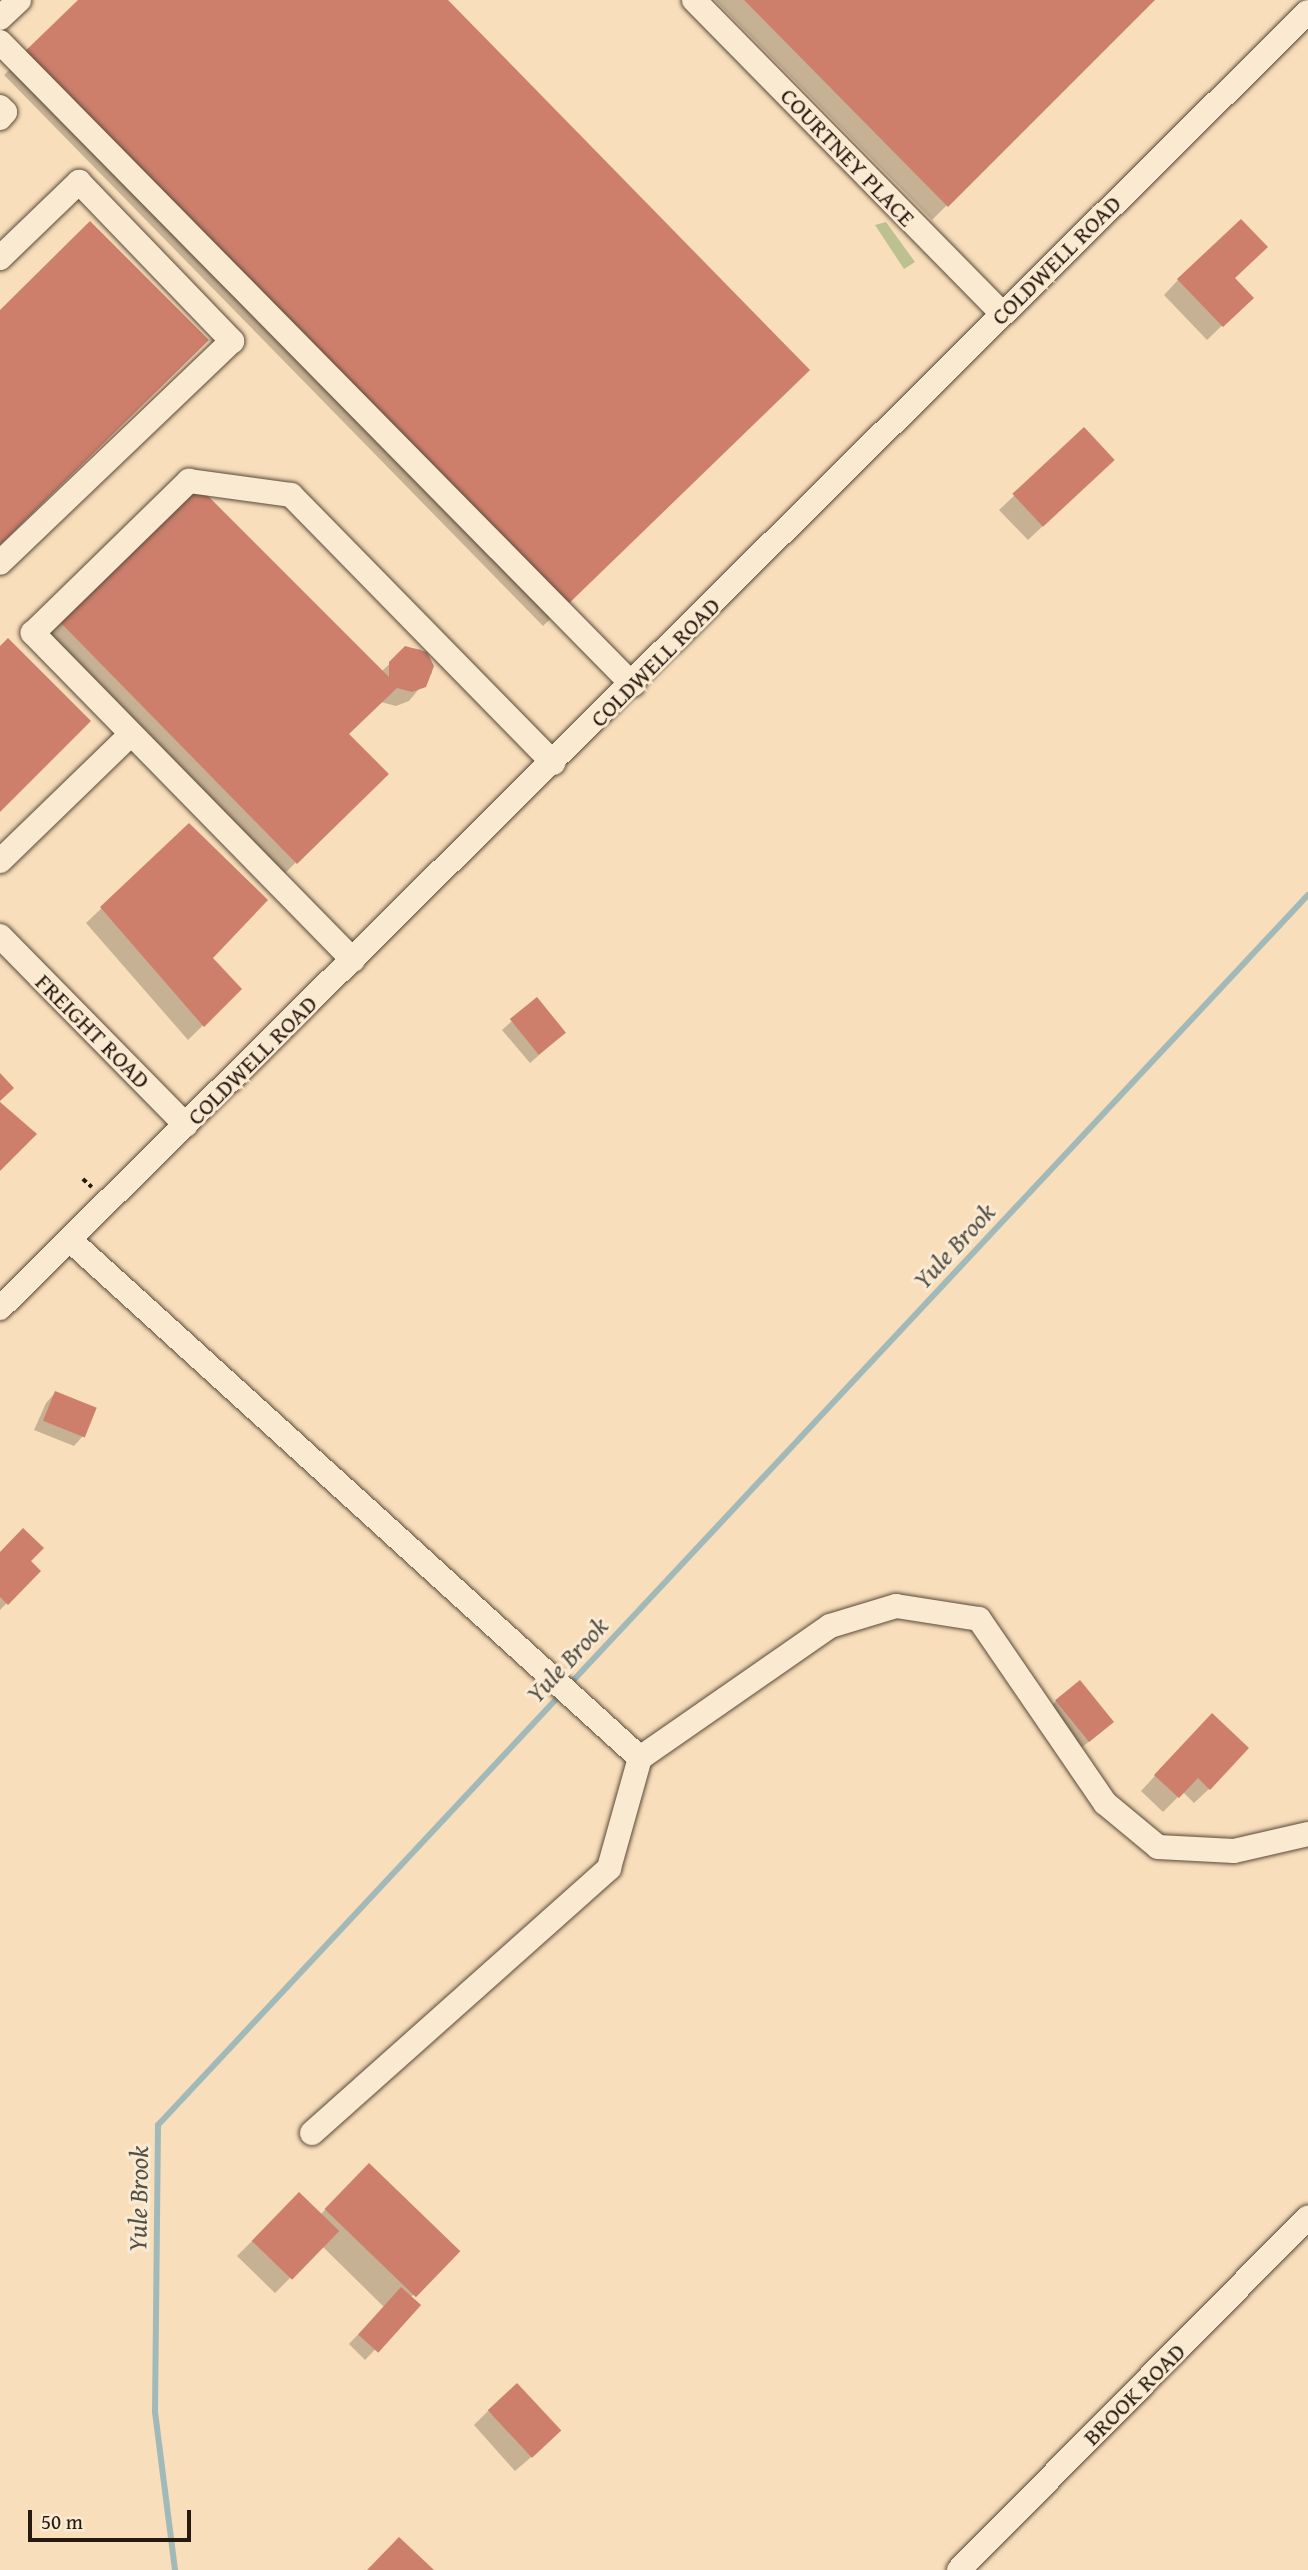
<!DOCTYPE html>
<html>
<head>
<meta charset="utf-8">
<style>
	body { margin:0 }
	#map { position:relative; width:1308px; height:2570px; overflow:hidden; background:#f8deba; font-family:"Gentium Book Plus",serif }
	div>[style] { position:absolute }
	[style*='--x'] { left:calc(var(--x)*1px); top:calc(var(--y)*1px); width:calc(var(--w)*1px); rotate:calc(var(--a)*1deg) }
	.green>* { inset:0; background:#bcc191 }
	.shadow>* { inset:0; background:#0003 }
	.stream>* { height:6px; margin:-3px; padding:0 3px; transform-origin:3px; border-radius:3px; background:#a1bab9 }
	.building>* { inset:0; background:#cd7f6c; transform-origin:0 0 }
	.path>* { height:3.5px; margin-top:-1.75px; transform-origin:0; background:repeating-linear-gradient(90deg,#26190f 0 5px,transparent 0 8.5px) }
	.roads { filter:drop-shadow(0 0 2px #5a4a3a) drop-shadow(0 0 2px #5a4a3a) }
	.minor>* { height:24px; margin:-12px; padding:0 12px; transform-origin:12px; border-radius:12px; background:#faead2 }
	span { translate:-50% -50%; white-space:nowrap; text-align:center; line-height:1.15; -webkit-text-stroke:6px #faead2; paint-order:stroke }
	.street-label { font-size:24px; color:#26190f }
	.water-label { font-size:26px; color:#51514a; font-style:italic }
	.scale { position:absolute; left:28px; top:2510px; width:163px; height:32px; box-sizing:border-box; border:4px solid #26190f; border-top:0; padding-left:9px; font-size:21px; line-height:24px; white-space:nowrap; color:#26190f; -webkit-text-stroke:5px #faead2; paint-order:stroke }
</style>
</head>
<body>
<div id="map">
	<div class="green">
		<div style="clip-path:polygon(886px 222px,915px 262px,904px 269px,875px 225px)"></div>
	</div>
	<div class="shadow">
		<div style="clip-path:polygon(81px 0,446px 0,807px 370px,543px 626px,4px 75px)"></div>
		<div style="clip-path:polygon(715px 0,1152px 0,932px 220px)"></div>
		<div style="clip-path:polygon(1233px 278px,1236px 312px,1207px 340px,1164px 295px,1178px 280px)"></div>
		<div style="clip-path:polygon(1084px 430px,1098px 474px,1028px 540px,999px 510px)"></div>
		<div style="clip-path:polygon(196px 486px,381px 672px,406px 648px,420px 649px,430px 659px,432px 673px,409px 701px,396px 706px,381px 702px,347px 734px,386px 774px,281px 877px,43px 635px)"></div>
		<div style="clip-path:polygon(189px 825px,211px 958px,240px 989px,188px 1040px,86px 923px)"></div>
		<div style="clip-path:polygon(512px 1021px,554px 1042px,530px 1063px,502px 1030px)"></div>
		<div style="clip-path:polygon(55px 1393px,83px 1436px,74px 1446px,34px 1430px,46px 1403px)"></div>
		<div style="clip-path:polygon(0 1554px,29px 1561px,38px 1571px,0 1610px)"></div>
		<div style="clip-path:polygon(1056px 1701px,1112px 1722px,1079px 1750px,1047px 1711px)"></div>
		<div style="clip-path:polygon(1197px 1730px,1209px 1789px,1194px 1803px,1183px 1792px,1163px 1812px,1141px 1791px)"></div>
		<div style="clip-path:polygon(369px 2165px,457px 2251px,410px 2298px,418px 2305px,365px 2360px,349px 2344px,384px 2307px,322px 2246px,275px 2293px,237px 2256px,299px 2194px,320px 2215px)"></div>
		<div style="clip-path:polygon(488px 2411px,544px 2446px,515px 2471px,474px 2425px)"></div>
	</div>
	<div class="stream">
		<div style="--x:568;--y:1686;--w:1083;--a:-46.91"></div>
		<div style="--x:175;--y:2570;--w:159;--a:-97.2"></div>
		<div style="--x:155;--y:2412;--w:287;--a:-89.4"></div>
		<div style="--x:158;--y:2125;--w:590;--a:-46.92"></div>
	</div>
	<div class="building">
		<div style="clip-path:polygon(78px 0,448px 0,810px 370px,559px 613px,17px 59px)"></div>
		<div style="clip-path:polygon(744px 0,1155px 0,948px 207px)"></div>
		<div style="clip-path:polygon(1241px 219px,1268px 247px,1235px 278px,1254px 298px,1223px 327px,1177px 279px)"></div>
		<div style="clip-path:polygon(90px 221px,209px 340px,0 545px,0 310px)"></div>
		<div style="left:1084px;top:427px;width:45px;height:98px;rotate:47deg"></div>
		<div style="clip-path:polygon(196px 484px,389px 677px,389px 662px,405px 646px,427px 652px,434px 666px,426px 687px,412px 692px,397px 688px,349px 734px,389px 774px,297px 864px,57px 619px)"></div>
		<div style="clip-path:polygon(8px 638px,91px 721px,0 812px,0 646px)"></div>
		<div style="clip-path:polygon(189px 823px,268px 900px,213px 958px,242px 989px,204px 1027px,100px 907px)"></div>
		<div style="left:537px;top:997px;width:46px;height:35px;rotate:51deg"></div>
		<div style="clip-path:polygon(0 1073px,14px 1088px,0 1101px)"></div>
		<div style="clip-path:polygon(0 1102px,37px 1134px,0 1171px)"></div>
		<div style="left:55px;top:1391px;width:45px;height:32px;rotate:22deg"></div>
		<div style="clip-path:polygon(23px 1528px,44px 1548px,31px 1561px,41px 1571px,8px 1605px,0 1597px,0 1552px)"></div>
		<div style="left:1080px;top:1680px;width:54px;height:32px;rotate:51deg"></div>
		<div style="clip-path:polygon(1212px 1713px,1249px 1748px,1210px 1790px,1198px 1778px,1179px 1798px,1154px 1775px)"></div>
		<div style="left:369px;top:2163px;width:127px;height:64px;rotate:44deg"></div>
		<div style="left:299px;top:2192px;width:56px;height:68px;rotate:44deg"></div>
		<div style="left:401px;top:2287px;width:27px;height:64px;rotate:42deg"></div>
		<div style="left:517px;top:2383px;width:65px;height:40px;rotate:47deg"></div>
		<div style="clip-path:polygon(399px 2537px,434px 2570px,367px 2570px)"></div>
	</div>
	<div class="path">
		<div style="--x:83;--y:1179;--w:12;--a:42"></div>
	</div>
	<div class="roads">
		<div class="minor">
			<div style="--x:694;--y:0;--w:439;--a:45.5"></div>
			<div style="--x:0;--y:18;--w:26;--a:-43"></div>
			<div style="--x:0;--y:42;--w:902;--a:45.45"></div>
			<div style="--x:0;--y:107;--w:7;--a:45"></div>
			<div style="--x:5;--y:112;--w:8;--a:130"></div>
			<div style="--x:0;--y:258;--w:110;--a:-43.9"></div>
			<div style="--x:79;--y:182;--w:221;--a:46.1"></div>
			<div style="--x:232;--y:341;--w:321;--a:136.3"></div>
			<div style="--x:0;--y:861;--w:182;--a:-44.1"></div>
			<div style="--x:0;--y:936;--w:265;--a:45.5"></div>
			<div style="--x:353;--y:960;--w:458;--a:-134.4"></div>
			<div style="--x:33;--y:633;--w:218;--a:-44.3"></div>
			<div style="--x:189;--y:481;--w:103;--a:7.8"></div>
			<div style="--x:291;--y:495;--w:375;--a:45.6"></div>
			<div style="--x:70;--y:1240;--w:770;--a:42.26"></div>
			<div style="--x:640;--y:1758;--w:231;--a:-34.8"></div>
			<div style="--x:830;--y:1626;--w:69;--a:-16.9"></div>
			<div style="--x:896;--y:1606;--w:84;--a:8.9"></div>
			<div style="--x:979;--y:1619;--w:223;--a:55.6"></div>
			<div style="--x:1105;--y:1803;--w:69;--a:39.7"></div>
			<div style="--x:1158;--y:1847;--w:76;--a:3"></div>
			<div style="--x:1234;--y:1851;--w:76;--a:-12.9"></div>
			<div style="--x:0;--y:1308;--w:1841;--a:-44.74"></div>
			<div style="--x:312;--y:2133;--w:398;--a:-41.7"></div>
			<div style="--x:609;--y:1868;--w:114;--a:-74.3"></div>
			<div style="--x:959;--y:2570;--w:496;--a:-45.3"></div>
		</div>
	</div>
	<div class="street-label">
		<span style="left:848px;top:157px;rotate:46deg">COURTNEY PLACE</span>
		<span style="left:1056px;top:260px;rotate:-45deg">COLDWELL ROAD</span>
		<span style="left:655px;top:662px;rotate:-45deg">COLDWELL ROAD</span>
		<span style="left:93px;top:1031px;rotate:45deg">FREIGHT ROAD</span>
		<span style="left:252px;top:1060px;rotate:-45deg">COLDWELL ROAD</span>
		<span style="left:1134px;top:2394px;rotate:-45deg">BROOK ROAD</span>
	</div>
	<div class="water-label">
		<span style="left:954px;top:1246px;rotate:-47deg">Yule Brook</span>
		<span style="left:567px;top:1660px;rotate:-47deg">Yule Brook</span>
		<span style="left:138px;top:2199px;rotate:-89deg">Yule Brook</span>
	</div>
	<div class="scale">50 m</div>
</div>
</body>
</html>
